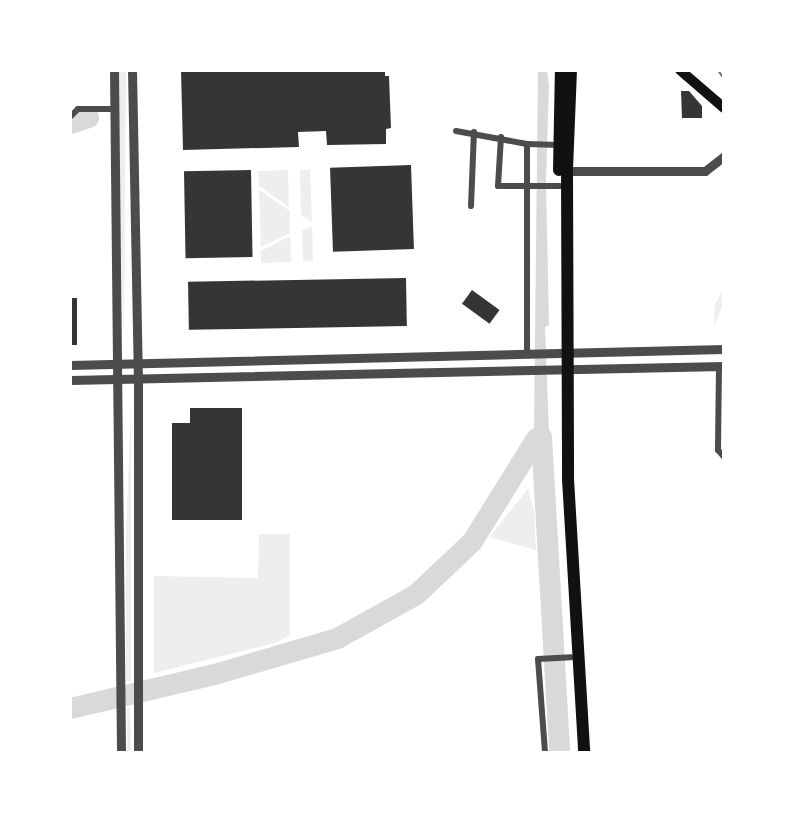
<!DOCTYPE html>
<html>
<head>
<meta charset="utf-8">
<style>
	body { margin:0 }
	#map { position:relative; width:794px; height:823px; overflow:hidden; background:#fff; font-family:"Titillium Web",sans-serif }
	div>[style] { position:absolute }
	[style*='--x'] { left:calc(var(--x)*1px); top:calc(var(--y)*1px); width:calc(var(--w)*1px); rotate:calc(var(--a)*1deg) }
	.green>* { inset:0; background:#eee }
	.water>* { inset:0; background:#d9d9d9 }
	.river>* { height:21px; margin:-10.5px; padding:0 10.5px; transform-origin:10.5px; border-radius:10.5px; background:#d9d9d9 }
	.building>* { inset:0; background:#353535; transform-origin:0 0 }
	.minor>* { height:6px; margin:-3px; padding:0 3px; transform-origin:3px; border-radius:3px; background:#4c4c4c }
	.tertiary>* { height:9px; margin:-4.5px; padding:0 4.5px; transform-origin:4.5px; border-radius:4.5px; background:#4c4c4c }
	.secondary>* { height:10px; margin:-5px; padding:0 5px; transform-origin:5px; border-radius:5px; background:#111 }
	.trunk>* { height:12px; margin:-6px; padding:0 6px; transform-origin:6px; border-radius:6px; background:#111 }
	.tram>* { height:1.5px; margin:-0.75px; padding:0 0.75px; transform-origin:0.75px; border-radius:0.75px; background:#707070 }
	span { translate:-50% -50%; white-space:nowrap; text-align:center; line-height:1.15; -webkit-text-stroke:4.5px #fff; paint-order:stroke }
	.frame { position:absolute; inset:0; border:72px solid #fff; pointer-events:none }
</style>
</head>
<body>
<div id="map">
	<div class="green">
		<div style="clip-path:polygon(118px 71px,126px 71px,124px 338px,120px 223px)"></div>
		<div style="clip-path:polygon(288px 170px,289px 207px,259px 186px,258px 171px)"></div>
		<div style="clip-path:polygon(300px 170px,310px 170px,312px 222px,301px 215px)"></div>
		<div style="clip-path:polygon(259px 190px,290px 211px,290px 233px,261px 247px)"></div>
		<div style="clip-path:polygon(312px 226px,313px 261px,303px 262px,302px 231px)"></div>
		<div style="clip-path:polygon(290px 236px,291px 262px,261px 263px,261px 251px)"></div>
		<div style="clip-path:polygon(723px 290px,723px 304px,714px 326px,715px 304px)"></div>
		<div style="clip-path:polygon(131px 407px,131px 681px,126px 681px,126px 534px)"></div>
		<div style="clip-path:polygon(528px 489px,534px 510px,536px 550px,489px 537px)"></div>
		<div style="clip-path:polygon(259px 534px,290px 534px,290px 635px,275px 643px,154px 673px,154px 576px,258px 578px)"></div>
		<div style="clip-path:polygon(130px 707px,131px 752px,127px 752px,127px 708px)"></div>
	</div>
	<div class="water">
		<div style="clip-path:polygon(538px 71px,547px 71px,549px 85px,546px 181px,549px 325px,545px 327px,550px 460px,528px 465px,518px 460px,518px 453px,534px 428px)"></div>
	</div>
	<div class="river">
		<div style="--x:70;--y:123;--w:19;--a:-18"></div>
		<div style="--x:541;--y:436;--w:317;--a:86.7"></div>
		<div style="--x:70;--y:708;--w:148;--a:-13.3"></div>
		<div style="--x:214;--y:674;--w:128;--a:-16.3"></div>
		<div style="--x:337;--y:638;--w:90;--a:-29.1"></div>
		<div style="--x:416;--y:594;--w:77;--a:-43.4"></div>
		<div style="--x:472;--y:541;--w:121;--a:-58.1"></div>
	</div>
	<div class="building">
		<div style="clip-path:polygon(181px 70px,385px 70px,385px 76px,389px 76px,391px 128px,386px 129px,386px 144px,327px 145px,326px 131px,298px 132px,299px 147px,183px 150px)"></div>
		<div style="clip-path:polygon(681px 91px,689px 91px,702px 106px,702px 118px,682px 118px)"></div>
		<div style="left:411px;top:165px;width:84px;height:81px;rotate:88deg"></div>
		<div style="left:251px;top:170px;width:87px;height:67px;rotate:89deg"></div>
		<div style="left:406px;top:278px;width:48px;height:218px;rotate:89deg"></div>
		<div style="left:472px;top:290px;width:34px;height:17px;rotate:36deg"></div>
		<div style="left:70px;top:298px;width:7px;height:47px"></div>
		<div style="clip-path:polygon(190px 408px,242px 408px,242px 520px,172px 520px,172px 423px,190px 423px)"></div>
	</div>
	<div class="minor">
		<div style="--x:70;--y:117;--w:11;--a:-45"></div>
		<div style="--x:78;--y:109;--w:36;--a:0"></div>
		<div style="--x:456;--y:131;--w:72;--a:10.4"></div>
		<div style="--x:527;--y:144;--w:32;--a:2"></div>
		<div style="--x:501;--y:137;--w:49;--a:93.5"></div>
		<div style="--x:498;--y:186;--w:62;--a:0"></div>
		<div style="--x:471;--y:206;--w:74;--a:-87.7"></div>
		<div style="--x:527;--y:355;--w:211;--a:-90"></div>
		<div style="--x:719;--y:366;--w:84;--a:90.7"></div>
		<div style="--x:718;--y:450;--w:9;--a:49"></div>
		<div style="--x:545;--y:752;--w:93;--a:-94.3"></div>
		<div style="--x:538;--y:659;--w:33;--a:-3"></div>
	</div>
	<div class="tertiary">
		<div style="--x:114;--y:70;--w:682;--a:89.41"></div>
		<div style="--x:132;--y:70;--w:309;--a:88.9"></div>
		<div style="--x:138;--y:379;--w:373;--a:90"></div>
		<div style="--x:567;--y:171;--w:138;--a:0"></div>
		<div style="--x:705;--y:171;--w:24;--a:-38"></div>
		<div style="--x:70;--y:365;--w:654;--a:-1.4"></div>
		<div style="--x:70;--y:380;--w:654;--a:-1.23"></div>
	</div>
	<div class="secondary">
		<div style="--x:680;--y:70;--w:58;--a:40.8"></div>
	</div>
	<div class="trunk">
		<div style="--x:571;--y:70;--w:101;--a:92.3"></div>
		<div style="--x:567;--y:171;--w:308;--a:89.8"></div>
		<div style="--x:568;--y:479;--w:273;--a:86.6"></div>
		<div style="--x:559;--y:170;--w:100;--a:-88.9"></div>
	</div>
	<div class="tram">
		<div style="--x:718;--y:70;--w:10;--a:53"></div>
	</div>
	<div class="frame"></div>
</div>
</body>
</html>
